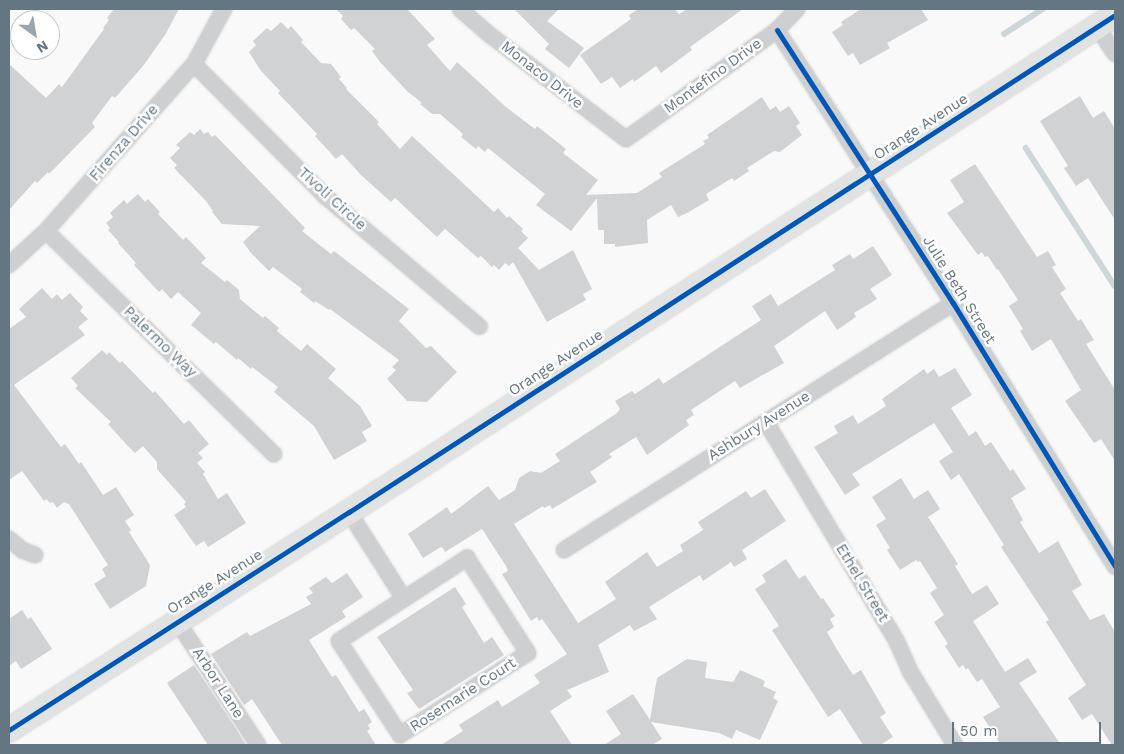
<!DOCTYPE html>
<html>
<head>
<meta charset="utf-8">
<style>
	body { margin:0 }
	#map { position:relative; width:1124px; height:754px; overflow:hidden; background:#f9f9f9; font-family:"Work Sans",sans-serif }
	div>[style] { position:absolute }
	[style*='--x'] { left:calc(var(--x)*1px); top:calc(var(--y)*1px); width:calc(var(--w)*1px); rotate:calc(var(--a)*1deg) }
	.stream>* { height:5.5px; margin:-2.75px; padding:0 2.75px; transform-origin:2.75px; border-radius:2.75px; background:#ced6d9 }
	.building>* { inset:0; background:#d0d2d3 }
	.roads { filter:drop-shadow(0 0 1px #d5d6d7) drop-shadow(0 0 1px #d5d6d7) }
	.street>* { height:16px; margin:-8px; padding:0 8px; transform-origin:8px; border-radius:8px; background:#cecfd0 }
	.secondary>* { height:24px; margin:-12px; padding:0 12px; transform-origin:12px; border-radius:12px; background:#e1e2e2 }
	.cycleway>* { height:5px; margin:-2.5px; padding:0 2.5px; transform-origin:2.5px; border-radius:2.5px; background:#0057b8 }
	span { translate:-50% -50%; white-space:nowrap; text-align:center; line-height:1.15; -webkit-text-stroke:5px #fff; paint-order:stroke }
	.street-label { font-size:15px; color:#657683 }
	.frame { position:absolute; inset:0; border:10px solid #657683; pointer-events:none }
	.north { position:absolute; left:10px; top:10px; width:50px; height:50px; box-sizing:border-box; background:#fff; border:1px solid #c1c8cd; border-radius:50%; rotate:148deg; font-size:14px; font-weight:700; line-height:20px; text-align:center; color:#657683 }
	.north::after { content:''; display:block; margin:auto; width:18px; height:22px; background:#99a4ac; clip-path:polygon(50% 0,100% 100%,50% 72%,0 100%) }
	.scale { position:absolute; left:952px; top:722px; width:149px; height:22px; box-sizing:border-box; border:2px solid #657683; border-top:0; padding-left:6px; font-size:15px; line-height:18px; white-space:nowrap; color:#657683; -webkit-text-stroke:4px #fff; paint-order:stroke }
</style>
</head>
<body>
<div id="map">
	<div class="stream">
		<div style="--x:1004;--y:34;--w:46;--a:-32.7"></div>
		<div style="--x:1026;--y:148;--w:164;--a:57.2"></div>
	</div>
	<div class="building">
		<div style="clip-path:polygon(114px 9px,179px 9px,165px 35px,143px 66px,115px 98px,112px 96px,92px 123px,95px 127px,49px 174px,48px 172px,37px 183px,35px 181px,9px 210px,9px 64px,46px 98px,59px 84px,62px 87px,104px 29px,103px 28px,109px 20px,107px 18px)"></div>
		<div style="clip-path:polygon(336px 9px,407px 9px,435px 39px,427px 45px,450px 71px,457px 62px,506px 107px,535px 129px,537px 126px,566px 149px,563px 153px,598px 180px,586px 195px,637px 193px,662px 177px,659px 173px,705px 144px,703px 141px,709px 138px,707px 135px,762px 97px,770px 110px,776px 106px,780px 112px,789px 106px,800px 123px,796px 126px,802px 135px,780px 152px,774px 151px,747px 168px,749px 171px,734px 181px,732px 178px,706px 194px,709px 200px,687px 213px,678px 217px,671px 205px,647px 220px,648px 243px,615px 247px,615px 244px,604px 244px,604px 230px,598px 230px,597px 198px,571px 231px,536px 205px,545px 194px,540px 190px,488px 148px,485px 152px,478px 146px,476px 149px,461px 137px,463px 134px,440px 114px,432px 114px,420px 104px,422px 103px,407px 91px,380px 62px,372px 51px,375px 49px,354px 28px,351px 30px,341px 19px,343px 16px)"></div>
		<div style="clip-path:polygon(514px 9px,559px 9px,547px 21px,584px 48px,569px 68px,545px 49px,549px 44px)"></div>
		<div style="clip-path:polygon(638px 9px,675px 9px,679px 14px,687px 9px,743px 9px,690px 47px,692px 50px,661px 73px,656px 66px,634px 82px,633px 79px,620px 88px,612px 77px,601px 84px,580px 55px,631px 19px,629px 15px)"></div>
		<div style="clip-path:polygon(861px 9px,921px 9px,928px 20px,887px 43px,890px 48px,860px 65px,853px 53px,848px 56px,832px 32px,843px 25px,841px 22px)"></div>
		<div style="clip-path:polygon(281px 22px,288px 29px,291px 26px,303px 40px,301px 42px,321px 63px,331px 64px,341px 77px,339px 79px,347px 88px,346px 89px,379px 122px,377px 124px,400px 149px,412px 136px,494px 212px,498px 208px,507px 218px,509px 216px,523px 229px,521px 231px,528px 238px,518px 248px,539px 270px,573px 250px,592px 289px,583px 294px,586px 300px,547px 322px,513px 262px,509px 266px,505px 263px,499px 270px,494px 265px,492px 267px,481px 256px,478px 258px,445px 229px,437px 237px,395px 198px,391px 202px,361px 175px,342px 154px,336px 159px,315px 136px,317px 134px,278px 93px,280px 91px,261px 71px,249px 52px,256px 45px,253px 41px,267px 28px,271px 31px)"></div>
		<div style="clip-path:polygon(1080px 96px,1093px 118px,1104px 111px,1115px 129px,1115px 220px,1088px 178px,1076px 186px,1064px 168px,1068px 166px,1040px 121px)"></div>
		<div style="clip-path:polygon(200px 129px,204px 134px,208px 132px,212px 137px,215px 135px,305px 228px,302px 231px,331px 254px,334px 251px,409px 309px,399px 321px,426px 348px,431px 346px,457px 372px,427px 402px,407px 401px,387px 379px,396px 370px,392px 367px,399px 360px,330px 309px,329px 310px,315px 301px,314px 303px,300px 292px,302px 289px,273px 267px,269px 271px,251px 253px,243px 242px,260px 226px,222px 224px,212px 212px,213px 211px,206px 201px,174px 168px,177px 165px,170px 158px,180px 148px,176px 145px,190px 132px,194px 135px)"></div>
		<div style="clip-path:polygon(975px 164px,1037px 257px,1048px 251px,1056px 265px,1052px 267px,1066px 289px,1060px 293px,1078px 321px,1081px 319px,1094px 340px,1086px 344px,1115px 390px,1115px 461px,1101px 439px,1094px 443px,1065px 401px,1081px 390px,1051px 339px,1032px 351px,1020px 331px,1023px 329px,1009px 306px,1018px 300px,998px 269px,997px 270px,988px 256px,985px 257px,982px 252px,978px 255px,947px 213px,964px 202px,950px 180px)"></div>
		<div style="clip-path:polygon(138px 194px,145px 202px,148px 199px,160px 212px,158px 214px,183px 240px,186px 237px,206px 258px,201px 263px,225px 282px,227px 280px,239px 290px,240px 299px,263px 318px,265px 316px,279px 328px,277px 331px,301px 351px,307px 344px,336px 369px,328px 378px,360px 406px,372px 426px,362px 432px,367px 441px,334px 460px,314px 426px,274px 392px,278px 387px,252px 367px,251px 369px,238px 358px,237px 360px,216px 342px,214px 344px,191px 325px,201px 313px,178px 292px,171px 299px,162px 289px,159px 292px,134px 265px,136px 263px,118px 243px,119px 242px,108px 230px,110px 228px,106px 223px,113px 217px,110px 213px,124px 200px,127px 204px)"></div>
		<div style="clip-path:polygon(873px 246px,892px 275px,870px 289px,877px 299px,854px 313px,856px 317px,837px 330px,825px 311px,774px 346px,784px 363px,740px 388px,735px 381px,691px 410px,694px 415px,686px 420px,689px 425px,647px 455px,636px 437px,609px 454px,612px 457px,590px 472px,597px 482px,552px 509px,550px 505px,544px 508px,543px 506px,514px 524px,578px 623px,616px 599px,605px 582px,647px 552px,657px 567px,683px 551px,680px 545px,703px 530px,698px 522px,746px 491px,751px 498px,765px 489px,786px 521px,742px 550px,747px 559px,734px 567px,731px 562px,703px 581px,700px 575px,649px 607px,657px 619px,634px 631px,630px 625px,598px 645px,609px 672px,567px 690px,572px 697px,550px 711px,572px 745px,441px 745px,463px 731px,459px 725px,498px 700px,502px 707px,540px 683px,534px 675px,567px 654px,542px 619px,539px 621px,537px 617px,531px 621px,502px 574px,508px 571px,506px 566px,482px 529px,445px 552px,442px 547px,439px 548px,423px 558px,408px 534px,447px 507px,451px 514px,488px 486px,499px 500px,515px 490px,519px 478px,530px 471px,541px 473px,560px 461px,555px 454px,617px 413px,620px 409px,615px 401px,632px 391px,635px 394px,659px 378px,663px 384px,761px 320px,752px 306px,771px 294px,778px 306px,835px 270px,832px 265px,850px 254px,853px 259px)"></div>
		<div style="clip-path:polygon(42px 288px,52px 299px,57px 294px,62px 300px,70px 293px,83px 307px,80px 311px,88px 319px,78px 327px,85px 335px,14px 385px,61px 447px,65px 444px,79px 464px,81px 462px,103px 495px,116px 487px,134px 515px,125px 521px,131px 530px,129px 532px,150px 565px,146px 586px,110px 609px,94px 584px,106px 576px,102px 569px,108px 565px,69px 504px,64px 502px,57px 508px,53px 502px,50px 503px,46px 499px,44px 501px,22px 471px,9px 480px,9px 329px,26px 317px,19px 309px)"></div>
		<div style="clip-path:polygon(102px 350px,107px 355px,109px 352px,120px 363px,122px 361px,153px 393px,155px 391px,184px 424px,189px 420px,209px 444px,198px 453px,203px 458px,197px 463px,205px 472px,203px 474px,218px 499px,227px 493px,246px 523px,208px 547px,204px 541px,196px 546px,174px 515px,186px 507px,184px 504px,186px 502px,157px 469px,157px 462px,143px 446px,135px 453px,126px 444px,108px 424px,111px 422px,75px 388px,78px 386px,71px 378px)"></div>
		<div style="clip-path:polygon(955px 368px,972px 395px,951px 408px,969px 436px,976px 431px,985px 446px,991px 442px,1010px 471px,1013px 469px,1026px 489px,1011px 498px,1023px 520px,1020px 522px,1039px 553px,1058px 541px,1082px 585px,1072px 591px,1090px 620px,1104px 614px,1115px 632px,1115px 745px,1112px 745px,1092px 714px,1082px 720px,1068px 698px,1086px 685px,1046px 622px,1049px 620px,1001px 547px,1004px 545px,959px 474px,951px 480px,939px 461px,953px 452px,934px 423px,852px 474px,860px 485px,845px 495px,814px 447px,838px 433px,834px 426px,853px 415px,858px 424px,886px 406px,882px 399px,924px 369px,927px 374px,934px 369px,939px 377px)"></div>
		<div style="clip-path:polygon(901px 478px,914px 499px,928px 490px,940px 509px,928px 517px,958px 564px,955px 566px,972px 594px,987px 585px,999px 604px,973px 621px,1005px 672px,1028px 658px,1037px 672px,1019px 683px,1061px 745px,1001px 745px,983px 717px,1000px 707px,982px 679px,977px 682px,968px 668px,966px 670px,963px 665px,959px 668px,945px 646px,948px 644px,934px 622px,944px 615px,930px 593px,937px 588px,920px 561px,918px 562px,916px 560px,900px 570px,887px 550px,890px 548px,876px 525px,886px 519px,872px 497px)"></div>
		<div style="clip-path:polygon(786px 559px,799px 579px,805px 575px,821px 599px,823px 598px,835px 616px,830px 619px,834px 627px,827px 632px,836px 648px,853px 675px,861px 670px,886px 713px,880px 717px,893px 737px,880px 745px,863px 745px,840px 709px,828px 717px,772px 630px,779px 626px,755px 589px,766px 582px,762px 575px)"></div>
		<div style="clip-path:polygon(347px 573px,363px 597px,342px 611px,346px 617px,309px 640px,332px 677px,336px 675px,359px 712px,364px 709px,372px 722px,368px 725px,370px 729px,367px 731px,376px 745px,282px 745px,252px 699px,244px 705px,211px 654px,247px 632px,250px 636px,311px 604px,306px 597px,313px 593px,309px 588px,326px 577px,332px 583px)"></div>
		<div style="clip-path:polygon(455px 587px,466px 604px,462px 607px,484px 643px,492px 637px,504px 655px,419px 709px,407px 693px,413px 690px,377px 637px)"></div>
		<div style="clip-path:polygon(22px 610px,28px 619px,31px 617px,52px 649px,21px 669px,16px 661px,9px 666px,9px 619px)"></div>
		<div style="clip-path:polygon(687px 659px,707px 662px,705px 678px,733px 682px,740px 670px,765px 681px,763px 686px,776px 692px,773px 698px,778px 701px,760px 740px,736px 730px,732px 739px,719px 733px,651px 722px,662px 739px,652px 745px,604px 745px,621px 734px,606px 711px,633px 694px,650px 720px,657px 678px)"></div>
		<div style="clip-path:polygon(194px 665px,235px 727px,246px 745px,208px 745px,167px 683px)"></div>
	</div>
	<div class="roads">
		<div class="street">
			<div style="--x:460;--y:9;--w:40;--a:41"></div>
			<div style="--x:490;--y:35;--w:171;--a:37.4"></div>
			<div style="--x:626;--y:139;--w:186;--a:-35.8"></div>
			<div style="--x:777;--y:30;--w:29;--a:-46"></div>
			<div style="--x:1097;--y:27;--w:32;--a:56"></div>
			<div style="--x:777;--y:30;--w:325;--a:57.2"></div>
			<div style="--x:953;--y:303;--w:309;--a:58.4"></div>
			<div style="--x:194;--y:64;--w:186;--a:45.2"></div>
			<div style="--x:325;--y:196;--w:202;--a:40.2"></div>
			<div style="--x:46;--y:231;--w:319;--a:44.4"></div>
			<div style="--x:9;--y:265;--w:50;--a:-42.6"></div>
			<div style="--x:46;--y:231;--w:223;--a:-48.5"></div>
			<div style="--x:194;--y:64;--w:63;--a:-61.4"></div>
			<div style="--x:766;--y:422;--w:256;--a:59.2"></div>
			<div style="--x:897;--y:642;--w:34;--a:66"></div>
			<div style="--x:911;--y:673;--w:84;--a:58.6"></div>
			<div style="--x:349;--y:512;--w:103;--a:57.7"></div>
			<div style="--x:9;--y:539;--w:17;--a:40"></div>
			<div style="--x:22;--y:550;--w:14;--a:21"></div>
			<div style="--x:564;--y:550;--w:461;--a:-32.4"></div>
			<div style="--x:467;--y:558;--w:113;--a:57.3"></div>
			<div style="--x:528;--y:653;--w:152;--a:147.4"></div>
			<div style="--x:400;--y:735;--w:112;--a:-123"></div>
			<div style="--x:339;--y:641;--w:153;--a:-33"></div>
			<div style="--x:177;--y:621;--w:148;--a:56.8"></div>
		</div>
		<div class="secondary">
			<div style="--x:9;--y:730;--w:404;--a:-32.7"></div>
			<div style="--x:349;--y:512;--w:913;--a:-32.98"></div>
		</div>
	</div>
	<div class="cycleway">
		<div style="--x:777;--y:30;--w:325;--a:57.2"></div>
		<div style="--x:953;--y:303;--w:309;--a:58.4"></div>
		<div style="--x:9;--y:730;--w:404;--a:-32.7"></div>
		<div style="--x:349;--y:512;--w:913;--a:-32.98"></div>
	</div>
	<div class="street-label">
		<span style="left:542px;top:75px;rotate:38deg">Monaco Drive</span>
		<span style="left:713px;top:76px;rotate:-36deg">Montefino Drive</span>
		<span style="left:921px;top:127px;rotate:-33deg">Orange Avenue</span>
		<span style="left:124px;top:143px;rotate:-49deg">Firenza Drive</span>
		<span style="left:332px;top:199px;rotate:42deg">Tivoli Circle</span>
		<span style="left:959px;top:290px;rotate:58deg">Julie Beth Street</span>
		<span style="left:160px;top:342px;rotate:44deg">Palermo Way</span>
		<span style="left:556px;top:363px;rotate:-33deg">Orange Avenue</span>
		<span style="left:759px;top:426px;rotate:-32deg">Ashbury Avenue</span>
		<span style="left:215px;top:582px;rotate:-32deg">Orange Avenue</span>
		<span style="left:862px;top:583px;rotate:59deg">Ethel Street</span>
		<span style="left:218px;top:683px;rotate:57deg">Arbor Lane</span>
		<span style="left:463px;top:695px;rotate:-33deg">Rosemarie Court</span>
	</div>
	<div class="frame"></div>
	<div class="north">N</div>
	<div class="scale">50 m</div>
</div>
</body>
</html>
